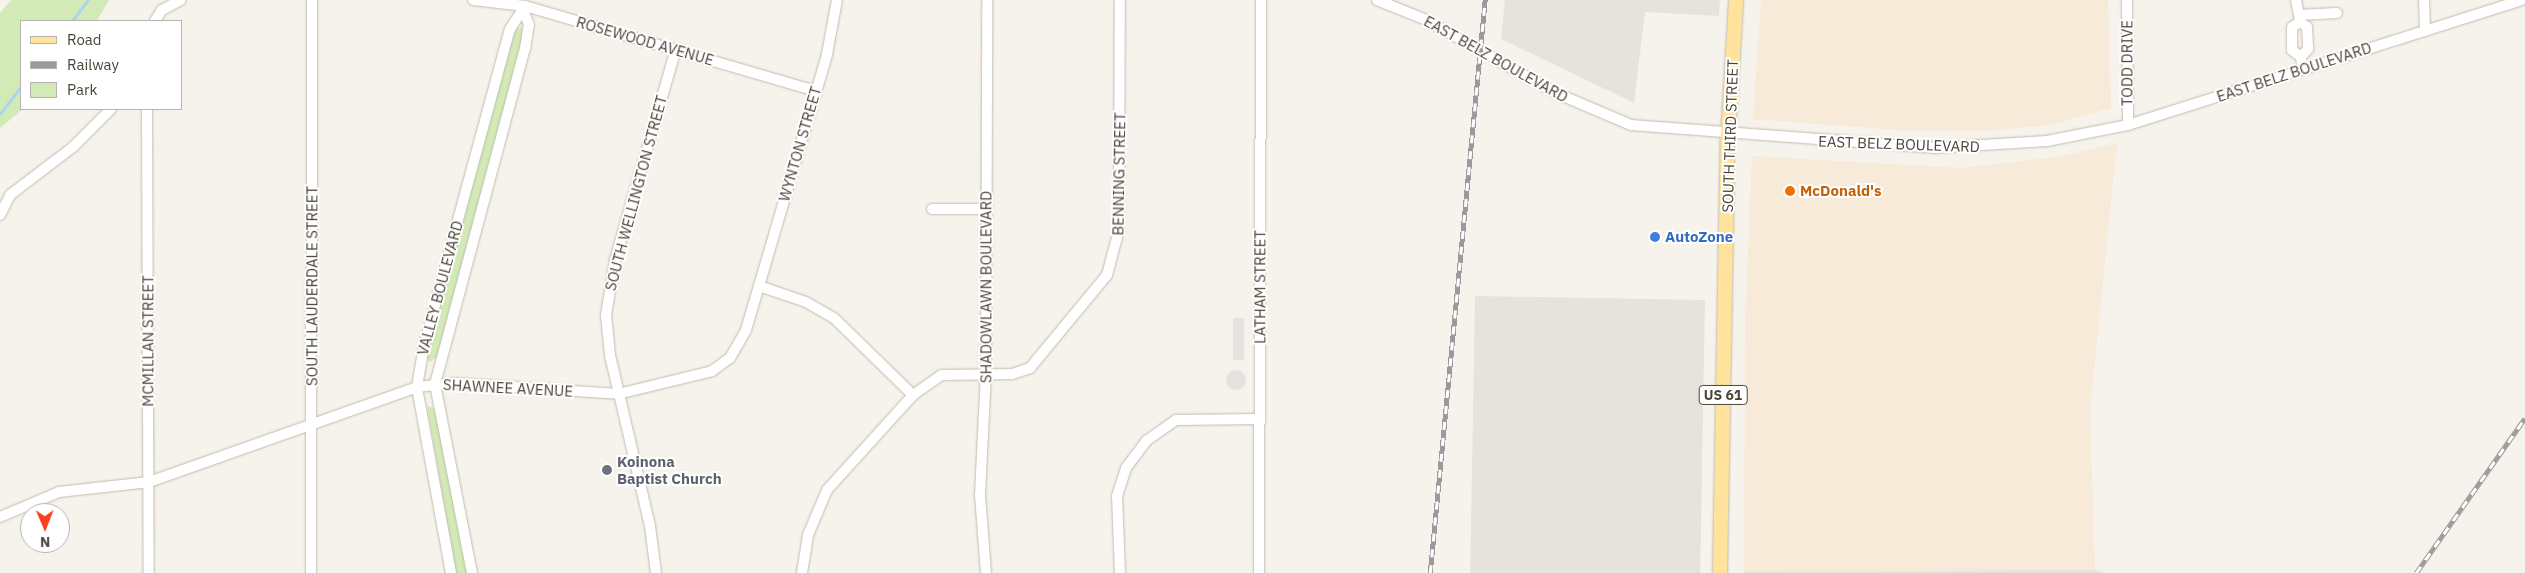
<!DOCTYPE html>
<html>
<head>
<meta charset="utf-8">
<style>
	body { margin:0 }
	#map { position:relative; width:2525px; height:573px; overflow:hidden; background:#f6f3ec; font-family:"IBM Plex Sans",sans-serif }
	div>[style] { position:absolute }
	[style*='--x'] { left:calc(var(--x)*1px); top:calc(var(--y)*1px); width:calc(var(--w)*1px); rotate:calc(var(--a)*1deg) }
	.commercial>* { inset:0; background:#f7ead8 }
	.industrial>* { inset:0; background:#e6e2dd; transform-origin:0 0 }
	.green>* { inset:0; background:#d2eab5 }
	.parking>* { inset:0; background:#e5e3e0; transform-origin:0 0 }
	.round { border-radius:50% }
	.stream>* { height:2.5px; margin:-1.25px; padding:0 1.25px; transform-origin:1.25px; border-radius:1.25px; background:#a9d4f2 }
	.roads { filter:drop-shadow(0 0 1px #c2bbae) drop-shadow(0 0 1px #c2bbae) }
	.minor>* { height:10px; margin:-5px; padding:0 5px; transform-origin:5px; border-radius:5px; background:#fff }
	.major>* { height:14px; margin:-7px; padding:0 7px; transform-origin:7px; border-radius:7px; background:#ffe39c }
	.rail>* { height:4.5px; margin-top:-2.25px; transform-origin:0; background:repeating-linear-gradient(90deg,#fff 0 8px,#9a9a9a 0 16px); box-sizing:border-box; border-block:1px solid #9a9a9a }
	.dots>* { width:14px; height:14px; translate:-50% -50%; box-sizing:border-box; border:2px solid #fff; border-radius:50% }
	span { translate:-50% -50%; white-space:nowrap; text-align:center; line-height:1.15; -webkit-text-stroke:4px #fff; paint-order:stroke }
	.shield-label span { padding:1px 4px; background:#fff; border:1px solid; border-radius:4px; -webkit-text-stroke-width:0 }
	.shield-label { font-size:14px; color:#4b4439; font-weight:700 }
	.street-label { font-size:15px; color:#4b4439 }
	.food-label { font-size:15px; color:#c56008; font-weight:700 }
	.left { translate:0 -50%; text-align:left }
	.shop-label { font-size:15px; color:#366cbe; font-weight:700 }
	.worship-label { font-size:15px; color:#5b616d; font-weight:700 }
	.legend { position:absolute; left:20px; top:20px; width:162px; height:90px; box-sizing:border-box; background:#fff; border:1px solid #b7b4b0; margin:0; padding:6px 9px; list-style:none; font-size:15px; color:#4b4439 }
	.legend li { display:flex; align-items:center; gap:10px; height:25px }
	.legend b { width:25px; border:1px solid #b7b4b0 }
	.north { position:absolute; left:20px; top:503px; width:50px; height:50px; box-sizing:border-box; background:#fff; border:1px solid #b7b4b0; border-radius:50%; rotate:179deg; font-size:14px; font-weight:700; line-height:20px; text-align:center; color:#4b4439 }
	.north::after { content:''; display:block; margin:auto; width:18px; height:22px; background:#fc3f1d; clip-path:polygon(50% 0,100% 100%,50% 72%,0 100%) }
</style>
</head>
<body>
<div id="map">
	<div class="commercial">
		<div style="clip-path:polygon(1761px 0,2108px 0,2111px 108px,2051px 125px,1982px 131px,1898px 130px,1753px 119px)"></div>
		<div style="clip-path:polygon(2117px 143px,2090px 412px,2095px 570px,1744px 572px,1745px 321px,1752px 156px,1961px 168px,2064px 156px)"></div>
	</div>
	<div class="industrial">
		<div style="clip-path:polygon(1505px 0,1720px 0,1719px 16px,1645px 12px,1634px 103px,1501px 39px)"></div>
		<div style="left:1475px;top:296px;width:230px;height:278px;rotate:1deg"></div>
		<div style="clip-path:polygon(2095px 570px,2106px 573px,1744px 573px,1744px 572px)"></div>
	</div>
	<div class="green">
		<div style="clip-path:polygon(11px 0,109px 0,97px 21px,21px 21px,23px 109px,0 128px,0 13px)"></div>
		<div style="clip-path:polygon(521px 27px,524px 33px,514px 73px,437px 357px,430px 362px,425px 356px,514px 31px)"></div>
		<div style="clip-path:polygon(427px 406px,435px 409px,468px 573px,456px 573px)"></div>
	</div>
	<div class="parking">
		<div style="left:1244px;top:318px;width:42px;height:11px;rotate:90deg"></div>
		<div class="round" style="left:1226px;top:370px;width:20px;height:20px"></div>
	</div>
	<div class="stream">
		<div style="--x:72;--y:21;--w:26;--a:-53"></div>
		<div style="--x:0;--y:114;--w:35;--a:-53"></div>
	</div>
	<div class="roads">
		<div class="minor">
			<div style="--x:473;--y:0;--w:52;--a:6.6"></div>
			<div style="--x:525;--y:6;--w:303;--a:16.3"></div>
			<div style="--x:1377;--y:0;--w:51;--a:22"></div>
			<div style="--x:1424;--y:19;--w:151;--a:29.3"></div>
			<div style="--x:1556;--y:93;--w:82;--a:23.1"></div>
			<div style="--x:1631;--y:125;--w:304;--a:4.3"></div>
			<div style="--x:1934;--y:148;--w:113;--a:-3.5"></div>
			<div style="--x:2047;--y:141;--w:83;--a:-11.2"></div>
			<div style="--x:2128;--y:125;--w:412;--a:-17.6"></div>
			<div style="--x:2127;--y:0;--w:125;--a:89.5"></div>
			<div style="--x:2296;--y:0;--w:21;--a:79"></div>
			<div style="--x:2424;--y:0;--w:31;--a:88"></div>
			<div style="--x:2299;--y:15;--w:38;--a:-3"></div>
			<div style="--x:155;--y:21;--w:13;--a:-58"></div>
			<div style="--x:162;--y:10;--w:21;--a:-28"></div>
			<div style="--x:2300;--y:22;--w:9;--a:148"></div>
			<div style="--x:2292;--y:27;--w:23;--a:90"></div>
			<div style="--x:2292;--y:50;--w:11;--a:38"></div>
			<div style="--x:2301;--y:57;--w:12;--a:81"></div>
			<div style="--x:2300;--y:22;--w:9;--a:36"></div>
			<div style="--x:2307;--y:27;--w:22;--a:87"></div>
			<div style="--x:2308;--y:49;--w:11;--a:131"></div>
			<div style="--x:147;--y:109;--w:464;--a:89.8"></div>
			<div style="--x:932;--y:209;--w:55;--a:0"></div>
			<div style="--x:0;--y:215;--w:22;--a:-63"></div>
			<div style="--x:10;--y:195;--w:79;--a:-37.3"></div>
			<div style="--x:73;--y:147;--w:54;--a:-45"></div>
			<div style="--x:759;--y:286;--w:50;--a:18.8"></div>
			<div style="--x:806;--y:302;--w:32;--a:30"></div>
			<div style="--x:834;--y:318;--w:110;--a:44.3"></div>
			<div style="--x:0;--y:517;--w:64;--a:-23"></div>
			<div style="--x:59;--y:492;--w:91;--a:-6.3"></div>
			<div style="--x:149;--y:482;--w:284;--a:-19.5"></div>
			<div style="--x:417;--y:387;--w:37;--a:-6"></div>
			<div style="--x:454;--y:383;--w:164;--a:3.8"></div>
			<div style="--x:618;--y:394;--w:97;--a:-13.7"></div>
			<div style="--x:712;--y:371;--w:22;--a:-36"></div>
			<div style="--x:730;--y:358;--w:32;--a:-60"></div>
			<div style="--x:746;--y:330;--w:288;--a:-73.6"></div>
			<div style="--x:827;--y:54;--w:55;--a:-79.5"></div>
			<div style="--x:311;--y:573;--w:573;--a:-89.9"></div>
			<div style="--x:451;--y:573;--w:189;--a:-100.4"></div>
			<div style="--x:417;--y:387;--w:43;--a:-80.5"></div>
			<div style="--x:424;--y:345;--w:327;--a:-74.8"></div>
			<div style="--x:510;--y:29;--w:27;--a:-57"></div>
			<div style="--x:472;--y:573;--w:193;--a:-101.1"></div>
			<div style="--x:435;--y:384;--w:347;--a:-75"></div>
			<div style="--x:525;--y:49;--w:24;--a:-81"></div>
			<div style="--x:529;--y:25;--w:14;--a:-111"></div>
			<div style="--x:656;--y:573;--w:47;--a:-97.3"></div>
			<div style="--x:650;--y:526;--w:176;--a:-103.2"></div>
			<div style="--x:610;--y:355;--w:40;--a:-95.7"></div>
			<div style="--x:606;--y:315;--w:56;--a:-80.7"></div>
			<div style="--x:615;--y:260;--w:220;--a:-73.9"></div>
			<div style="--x:802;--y:573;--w:38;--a:-81"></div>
			<div style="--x:808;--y:535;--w:49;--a:-67.1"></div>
			<div style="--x:827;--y:490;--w:128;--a:-47.8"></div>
			<div style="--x:913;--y:395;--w:35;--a:-35"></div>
			<div style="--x:942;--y:375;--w:70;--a:-0.8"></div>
			<div style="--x:1012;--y:374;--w:19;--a:-18"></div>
			<div style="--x:1030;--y:368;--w:121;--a:-50.4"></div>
			<div style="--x:1107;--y:275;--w:47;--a:-75.1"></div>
			<div style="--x:1119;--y:230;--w:230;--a:-89.8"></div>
			<div style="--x:986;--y:573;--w:78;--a:-94.4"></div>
			<div style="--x:980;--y:495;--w:121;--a:-87.2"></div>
			<div style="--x:986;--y:374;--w:374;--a:-89.8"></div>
			<div style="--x:1120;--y:573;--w:77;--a:-92.2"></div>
			<div style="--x:1117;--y:496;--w:29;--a:-72"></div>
			<div style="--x:1126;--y:468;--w:34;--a:-53"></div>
			<div style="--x:1146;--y:441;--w:37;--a:-35"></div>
			<div style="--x:1176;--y:420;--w:84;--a:-0.7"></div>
			<div style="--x:1259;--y:573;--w:573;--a:-89.8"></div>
		</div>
		<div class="major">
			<div style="--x:1720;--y:573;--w:437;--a:-89"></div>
			<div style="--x:1728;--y:136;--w:136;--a:-86.6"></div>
		</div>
	</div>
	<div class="rail">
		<div style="--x:1430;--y:573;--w:576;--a:-84.52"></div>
		<div style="--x:2416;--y:573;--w:189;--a:-54.9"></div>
	</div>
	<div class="dots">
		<div style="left:1790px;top:191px;background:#e8710a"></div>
		<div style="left:1655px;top:237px;background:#3f7fe0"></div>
		<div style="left:607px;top:470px;background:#6b7280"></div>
	</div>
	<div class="shield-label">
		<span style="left:1723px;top:395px">US 61</span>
	</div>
	<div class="street-label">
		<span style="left:645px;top:41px;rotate:16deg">ROSEWOOD AVENUE</span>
		<span style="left:1496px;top:59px;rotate:29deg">EAST BELZ BOULEVARD</span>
		<span style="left:2127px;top:63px;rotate:-90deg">TODD DRIVE</span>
		<span style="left:2294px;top:72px;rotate:-18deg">EAST BELZ BOULEVARD</span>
		<span style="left:1730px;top:136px;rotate:-88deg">SOUTH THIRD STREET</span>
		<span style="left:800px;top:144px;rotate:-74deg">WYNTON STREET</span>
		<span style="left:1899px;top:144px;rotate:2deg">EAST BELZ BOULEVARD</span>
		<span style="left:1119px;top:174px;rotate:-89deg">BENNING STREET</span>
		<span style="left:636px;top:193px;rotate:-75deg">SOUTH WELLINGTON STREET</span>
		<span style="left:312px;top:286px;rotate:-90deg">SOUTH LAUDERDALE STREET</span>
		<span style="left:986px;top:287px;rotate:-90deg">SHADOWLAWN BOULEVARD</span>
		<span style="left:1260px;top:287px;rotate:-90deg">LATHAM STREET</span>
		<span style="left:440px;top:288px;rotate:-75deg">VALLEY BOULEVARD</span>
		<span style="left:148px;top:341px;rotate:-90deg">MCMILLAN STREET</span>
		<span style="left:508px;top:388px;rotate:3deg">SHAWNEE AVENUE</span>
	</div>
	<div class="food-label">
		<span class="left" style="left:1800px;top:191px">McDonald's</span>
	</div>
	<div class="shop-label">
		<span class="left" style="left:1665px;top:237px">AutoZone</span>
	</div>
	<div class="worship-label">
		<span class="left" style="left:617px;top:470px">Koinona<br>Baptist Church</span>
	</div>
	<ul class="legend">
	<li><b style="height:6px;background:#ffe39c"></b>Road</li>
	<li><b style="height:6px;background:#9a9a9a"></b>Railway</li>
	<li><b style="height:14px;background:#d2eab5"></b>Park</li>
	</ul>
	<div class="north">N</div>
</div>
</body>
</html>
